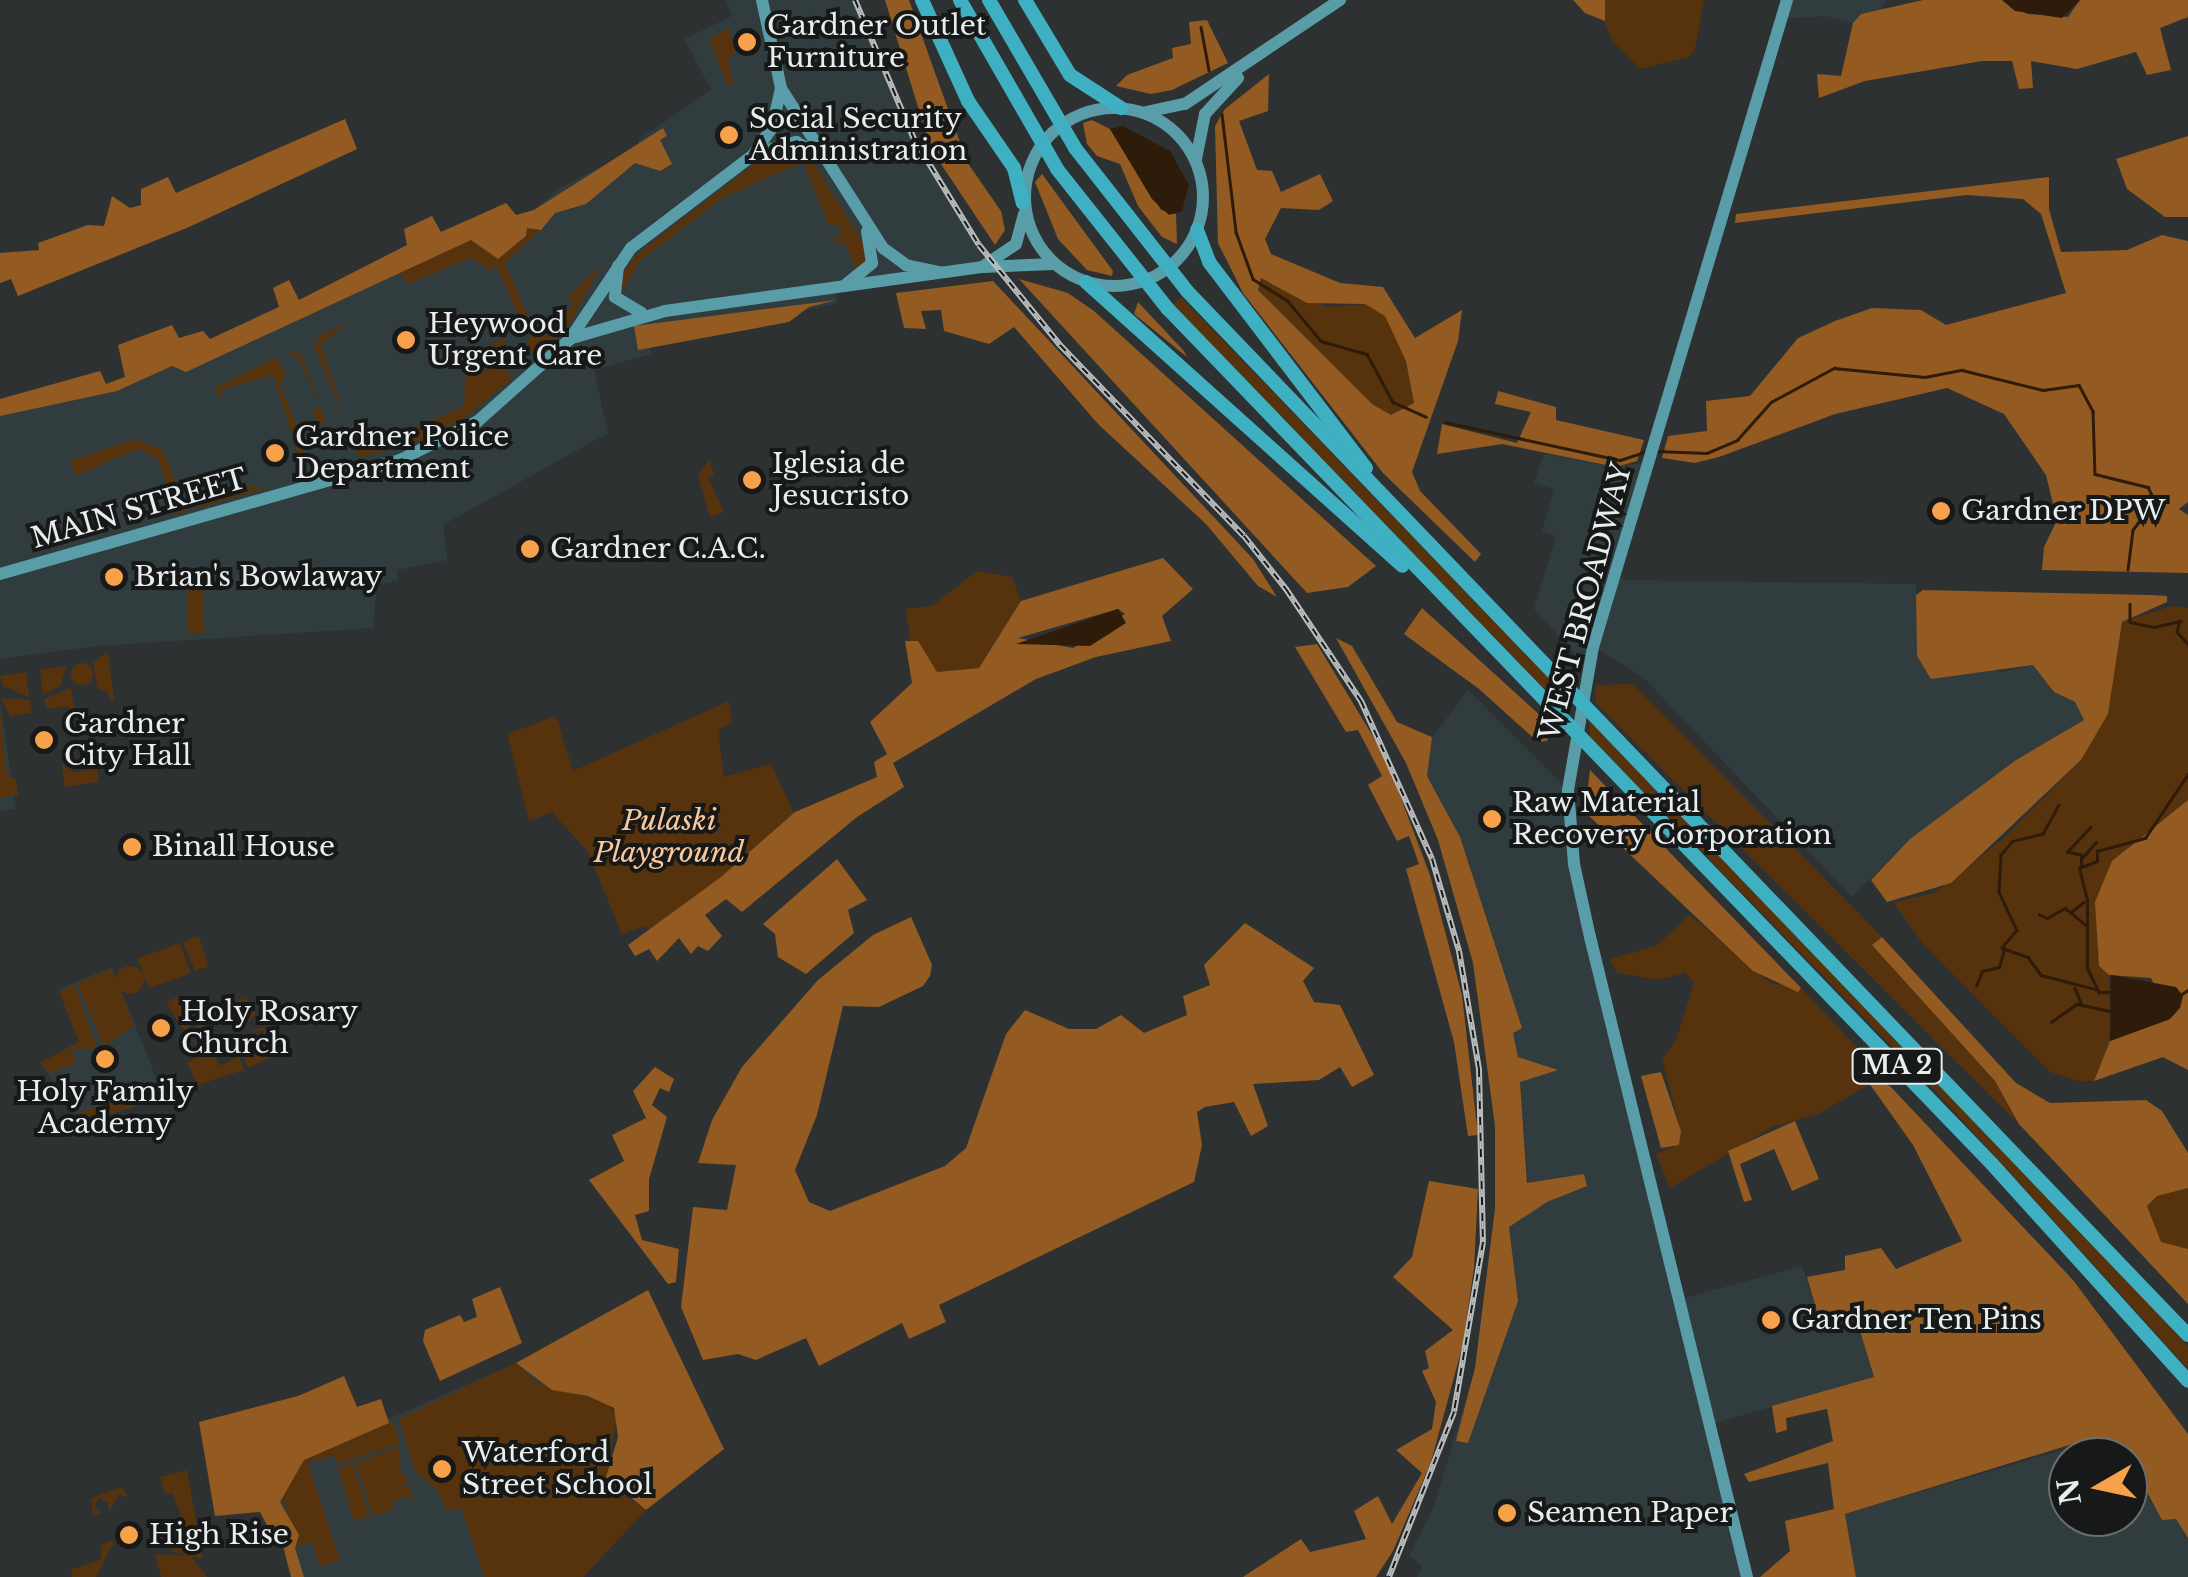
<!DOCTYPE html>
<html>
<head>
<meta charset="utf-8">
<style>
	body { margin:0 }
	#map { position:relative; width:2188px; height:1577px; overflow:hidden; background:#2e3132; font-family:"Libre Baskerville",serif }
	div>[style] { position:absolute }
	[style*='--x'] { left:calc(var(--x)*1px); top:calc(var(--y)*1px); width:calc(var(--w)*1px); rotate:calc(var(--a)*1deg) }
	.built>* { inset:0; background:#313c3e }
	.green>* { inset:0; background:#57330d; transform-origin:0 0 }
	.round { border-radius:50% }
	.forest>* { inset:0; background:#935b21 }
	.water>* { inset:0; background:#2e1b09 }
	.stream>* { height:2.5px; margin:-1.25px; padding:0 1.25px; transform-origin:1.25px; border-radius:1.25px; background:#2e1b09 }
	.major>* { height:12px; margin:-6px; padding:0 6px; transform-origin:6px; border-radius:6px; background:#599da9 }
	.major>.ring { margin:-6px; padding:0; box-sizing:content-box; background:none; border:12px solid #599da9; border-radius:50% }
	.highway>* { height:14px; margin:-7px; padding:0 7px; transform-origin:7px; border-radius:7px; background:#3fafc2 }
	.rail>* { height:6px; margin-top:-3px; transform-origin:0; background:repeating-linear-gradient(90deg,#171919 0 8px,#babdbd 0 16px); box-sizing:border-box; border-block:2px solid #babdbd }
	.dots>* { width:28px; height:28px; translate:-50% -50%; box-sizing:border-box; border:5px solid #171919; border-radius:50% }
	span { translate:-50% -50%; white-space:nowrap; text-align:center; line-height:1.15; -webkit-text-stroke:8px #171919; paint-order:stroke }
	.shield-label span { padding:2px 8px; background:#171919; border:2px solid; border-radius:8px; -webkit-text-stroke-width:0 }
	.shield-label { font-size:25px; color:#eaeded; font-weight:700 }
	.poi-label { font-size:28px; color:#eaeded }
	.left { translate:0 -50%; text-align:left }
	.street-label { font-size:28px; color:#eaeded }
	.park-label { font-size:28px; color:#f8c79c; font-style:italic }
	.north { position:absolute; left:2048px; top:1437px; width:100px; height:100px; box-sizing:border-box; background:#171919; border:2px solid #6b6e6e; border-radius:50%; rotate:261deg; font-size:28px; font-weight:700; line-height:40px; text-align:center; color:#eaeded }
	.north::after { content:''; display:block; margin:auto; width:35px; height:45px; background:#f7a14a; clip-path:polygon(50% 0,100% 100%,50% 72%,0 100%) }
</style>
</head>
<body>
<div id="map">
	<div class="built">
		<div style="clip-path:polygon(726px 0,855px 0,900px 110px,979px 245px,983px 266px,836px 291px,837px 304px,648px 335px,651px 354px,594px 370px,608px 433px,443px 525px,447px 560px,397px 570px,398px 580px,377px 585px,373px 628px,97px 646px,0 659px,0 399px,100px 371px,106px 384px,125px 377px,118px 345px,172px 325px,179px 338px,203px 331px,210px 339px,279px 307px,273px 288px,289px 280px,299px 300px,407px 245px,404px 229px,432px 216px,441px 232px,506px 203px,516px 215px,534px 210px,557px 190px,639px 147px,638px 140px,711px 90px,685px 39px,732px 16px)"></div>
		<div style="clip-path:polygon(1787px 0,1886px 0,1880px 11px,1861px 14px,1853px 23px,1826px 16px,1781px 19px)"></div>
		<div style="clip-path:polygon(1544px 454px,1616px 467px,1648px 462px,1615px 573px,1624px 580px,1916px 584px,1917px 656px,2002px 672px,2033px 665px,2054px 692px,2075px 702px,2084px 720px,2016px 760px,1910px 839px,1852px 897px,1644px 678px,1594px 647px,1590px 661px,1575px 654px,1534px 609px,1556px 536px,1542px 532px,1554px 489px,1534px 483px)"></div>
		<div style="clip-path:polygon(1468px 690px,1568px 790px,1574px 864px,1681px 1299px,1802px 1266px,1823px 1329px,1857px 1320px,1874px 1378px,1711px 1424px,1747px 1577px,1417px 1577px,1422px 1566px,1409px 1556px,1434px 1506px,1475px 1368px,1495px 1209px,1584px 1174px,1528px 1183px,1520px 1082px,1460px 837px,1427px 776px,1431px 739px)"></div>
		<div style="clip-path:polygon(0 700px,16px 809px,0 811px)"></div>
		<div style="clip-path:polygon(112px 967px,164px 1098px,83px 1123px,40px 1063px,79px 1042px,59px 989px)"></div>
		<div style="clip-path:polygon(516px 1363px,552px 1390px,588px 1396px,611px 1486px,646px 1510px,583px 1577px,297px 1577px,263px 1474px)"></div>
		<div style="clip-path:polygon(2092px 1441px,2122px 1457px,2068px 1457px,2068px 1517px,2128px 1517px,2128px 1462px,2152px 1505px,2176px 1518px,2188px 1538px,2188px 1577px,1856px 1577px,1845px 1514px)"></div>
	</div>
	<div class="green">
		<div style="clip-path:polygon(1596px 0,1704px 0,1695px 49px,1689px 57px,1640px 69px,1612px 40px)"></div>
		<div style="clip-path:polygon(729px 28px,736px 55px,728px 57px,733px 84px,727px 84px,709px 39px)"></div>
		<div style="clip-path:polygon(789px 144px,808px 154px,865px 246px,866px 263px,858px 273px,845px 244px,832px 241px,842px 232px,837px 224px,829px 226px,803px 162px,722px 198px,640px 261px,621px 294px,617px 280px,637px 254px,775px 148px)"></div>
		<div style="clip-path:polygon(527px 228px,541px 230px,505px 263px,528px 317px,537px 316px,522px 329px,510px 316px,517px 313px,497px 267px,489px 270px,471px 258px,408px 284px,400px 272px,471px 240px,498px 258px,526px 237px)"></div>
		<div style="clip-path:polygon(601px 265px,569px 325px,538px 354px,529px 351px,528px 339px,553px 319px,562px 322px,573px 302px,568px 296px)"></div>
		<div style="clip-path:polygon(1261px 278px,1327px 307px,1365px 304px,1386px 316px,1406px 361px,1414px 403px,1391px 415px,1372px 404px,1258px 290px)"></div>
		<div style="left:1181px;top:297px;width:556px;height:11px;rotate:46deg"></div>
		<div style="clip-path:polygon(348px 323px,321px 345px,344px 416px,314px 346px,322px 334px)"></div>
		<div style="clip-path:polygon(500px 332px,506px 340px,503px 348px,458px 365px,455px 352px,464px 356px,501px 340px)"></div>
		<div style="clip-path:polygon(293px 350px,301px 354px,326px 423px,318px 423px,312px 411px,320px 407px,297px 355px,288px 354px)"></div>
		<div style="clip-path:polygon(277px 357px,285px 373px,280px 385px,304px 445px,301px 464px,273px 375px,221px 390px,221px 402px,215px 388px)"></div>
		<div style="clip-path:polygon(503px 361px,512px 379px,463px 419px,413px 444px,358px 457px,350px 430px,356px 424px,366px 441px,378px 443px,464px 406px,465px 377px)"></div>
		<div style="clip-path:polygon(135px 439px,163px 450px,187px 511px,174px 515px,159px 460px,138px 449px,75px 476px,70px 461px)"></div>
		<div style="clip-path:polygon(710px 459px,714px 475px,708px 477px,724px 512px,710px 517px,698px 476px)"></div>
		<div style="clip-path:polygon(190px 466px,200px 499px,248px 486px,267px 488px,198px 508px)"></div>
		<div style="clip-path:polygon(977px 571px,1012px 577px,1021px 601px,979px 668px,937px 672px,910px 640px,906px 609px,932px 606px)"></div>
		<div style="left:187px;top:586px;width:17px;height:47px"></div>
		<div style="clip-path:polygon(2172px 606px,2188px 608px,2188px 800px,2128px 847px,2109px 975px,2110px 1041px,2094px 1081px,2078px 1081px,2050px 1072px,1923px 944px,1894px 903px,1936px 892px,2003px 839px,2081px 760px,2108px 714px,2122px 622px)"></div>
		<div style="clip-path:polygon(108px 652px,114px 699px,110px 700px,108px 691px,98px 690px,93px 663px)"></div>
		<div class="round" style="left:71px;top:663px;width:22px;height:22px"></div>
		<div style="clip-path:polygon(66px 666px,61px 685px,43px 695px,40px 670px)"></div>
		<div style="clip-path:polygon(26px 672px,29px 697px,3px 686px,0 676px)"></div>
		<div style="clip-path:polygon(1633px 684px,1882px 937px,1873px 945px,1995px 1081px,2019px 1124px,1596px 703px,1595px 685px)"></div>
		<div style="clip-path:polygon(71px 688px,75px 716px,68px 706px,47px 709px,44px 699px)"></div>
		<div style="clip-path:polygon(1px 698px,30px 700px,32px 713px,10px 716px)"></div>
		<div style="clip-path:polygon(729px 701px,732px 723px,718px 730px,724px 777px,771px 764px,808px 844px,658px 939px,646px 926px,622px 934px,588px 852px,552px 812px,529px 821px,507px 734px,556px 716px,573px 771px)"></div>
		<div style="clip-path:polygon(0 710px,7px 776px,16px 779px,18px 795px,0 798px)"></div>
		<div style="clip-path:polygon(1590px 721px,2162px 1317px,2188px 1347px,2188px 1369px,1943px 1099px,1590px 737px)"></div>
		<div style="clip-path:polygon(61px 763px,74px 772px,97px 769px,99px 782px,65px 787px)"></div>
		<div style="clip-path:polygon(1690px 915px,1770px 983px,1801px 988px,1876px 1068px,1877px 1080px,1818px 1114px,1774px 1126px,1670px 1188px,1656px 1154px,1679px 1145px,1681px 1131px,1662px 1059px,1676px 1041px,1694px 983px,1685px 973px,1656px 980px,1616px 972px,1610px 959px,1656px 946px)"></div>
		<div style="clip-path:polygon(199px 936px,208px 966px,195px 971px,183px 942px)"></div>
		<div style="left:180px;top:943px;width:32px;height:45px;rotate:70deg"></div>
		<div class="round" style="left:116px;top:966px;width:28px;height:28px"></div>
		<div style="clip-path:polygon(112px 969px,134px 1026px,104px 1046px,77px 983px)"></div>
		<div style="clip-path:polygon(75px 985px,97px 1048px,71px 1050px,76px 1063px,49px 1073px,40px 1063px,79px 1042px,59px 991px)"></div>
		<div style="clip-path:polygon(181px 996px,193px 1021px,185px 1033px,166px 1002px)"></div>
		<div class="round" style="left:231px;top:999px;width:24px;height:24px"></div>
		<div style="clip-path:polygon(200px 1022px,210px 1041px,231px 1036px,199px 1051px,193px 1032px)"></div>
		<div style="clip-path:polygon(264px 1027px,276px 1055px,248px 1068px,243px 1055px,268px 1042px,264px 1031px,249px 1031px)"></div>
		<div style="clip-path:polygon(211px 1050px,220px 1066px,239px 1056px,244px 1070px,198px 1085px,187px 1063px)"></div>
		<div style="clip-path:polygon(157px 1091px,162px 1098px,83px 1122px,79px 1112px)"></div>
		<div style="clip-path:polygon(2132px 1179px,2188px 1187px,2188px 1251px,2166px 1263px)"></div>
		<div style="clip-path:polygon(516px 1363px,537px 1383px,604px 1401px,618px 1417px,607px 1463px,611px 1486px,646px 1510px,583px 1577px,485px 1577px,461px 1508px,446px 1511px,439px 1492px,415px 1471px,399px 1419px)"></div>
		<div style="clip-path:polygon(393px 1421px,400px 1444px,337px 1464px,333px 1455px,308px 1463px,340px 1560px,320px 1566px,312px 1542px,295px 1548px,299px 1540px,282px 1497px,304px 1460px)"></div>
		<div style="clip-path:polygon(400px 1447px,400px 1469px,409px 1484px,402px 1487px,410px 1489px,414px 1502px,406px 1496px,393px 1501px,394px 1509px,373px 1516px,356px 1462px)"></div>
		<div style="left:353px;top:1463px;width:56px;height:16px;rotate:73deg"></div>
		<div style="clip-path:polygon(187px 1470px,203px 1559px,170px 1551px,189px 1541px,173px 1493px,165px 1495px,160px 1477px)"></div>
		<div style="clip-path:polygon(122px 1487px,128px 1498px,119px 1494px,109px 1513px,109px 1503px,99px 1498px,94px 1508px,101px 1513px,93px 1516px,91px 1498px)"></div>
		<div style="clip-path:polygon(115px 1540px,96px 1577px,72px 1577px,71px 1570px,100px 1560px,102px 1544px)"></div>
		<div style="clip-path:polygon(155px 1554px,191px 1556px,207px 1577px,161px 1577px)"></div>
	</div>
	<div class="forest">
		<div style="clip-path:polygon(885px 0,909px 0,967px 162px,1001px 211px,1005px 230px,995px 245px,931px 149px)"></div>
		<div style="clip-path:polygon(1573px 0,1605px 0,1605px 21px,1585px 13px)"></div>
		<div style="clip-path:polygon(1923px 0,2002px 0,2027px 14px,2068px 17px,2080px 0,2188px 0,2188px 17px,2160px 28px,2171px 70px,2147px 75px,2136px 52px,2077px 69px,2031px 61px,2033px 88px,2019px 89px,2012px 61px,1982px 61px,1865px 81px,1819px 98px,1817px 74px,1841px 76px,1853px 23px,1861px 14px)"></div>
		<div style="clip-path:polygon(1207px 20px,1228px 63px,1172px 90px,1151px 94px,1116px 86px,1127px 75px,1173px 58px,1172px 48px,1191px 44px,1189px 22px)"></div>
		<div style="clip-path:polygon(evenodd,1269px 74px,1268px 111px,1239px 121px,1257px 170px,1272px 171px,1281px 192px,1320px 174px,1333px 201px,1319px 210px,1281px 208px,1265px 239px,1271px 254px,1340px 283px,1383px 287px,1415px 338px,1462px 310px,1458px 341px,1412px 472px,1420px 491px,1481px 554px,1475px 562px,1383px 473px,1243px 293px,1218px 243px,1215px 126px,1225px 109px,1269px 74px,1261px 278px,1307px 303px,1365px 304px,1385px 316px,1406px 361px,1414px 403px,1391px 415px,1372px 404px,1258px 290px,1261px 278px)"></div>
		<div style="clip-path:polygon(345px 119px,357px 149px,189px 227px,18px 296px,11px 279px,0 283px,0 253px,39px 250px,38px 243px,88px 225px,104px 226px,112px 196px,130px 208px,141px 205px,141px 189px,168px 177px,176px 193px)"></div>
		<div style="clip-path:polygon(1092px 120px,1110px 129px,1161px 210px,1176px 214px,1177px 244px,1162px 237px,1138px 206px,1120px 164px,1097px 156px,1087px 144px,1083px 123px)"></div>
		<div style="clip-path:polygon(663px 128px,667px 136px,660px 140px,672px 164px,660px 171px,635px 163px,586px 204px,555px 213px,541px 230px,527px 228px,526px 236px,498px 259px,471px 240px,186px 372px,172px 366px,117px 391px,0 416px,0 399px,100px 371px,106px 384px,125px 377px,118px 345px,172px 325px,179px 338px,203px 331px,210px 339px,279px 307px,273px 288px,289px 280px,299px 300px,407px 245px,404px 229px,432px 216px,441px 232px,506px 203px,516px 215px,534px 210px)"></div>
		<div style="clip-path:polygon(2188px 136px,2188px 217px,2165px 217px,2127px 189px,2116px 159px)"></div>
		<div style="clip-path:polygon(1042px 174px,1113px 271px,1112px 276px,1087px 270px,1058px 239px,1035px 182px)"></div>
		<div style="clip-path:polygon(2049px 177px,2049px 209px,2061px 252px,2127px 250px,2162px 235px,2188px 241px,2188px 502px,2179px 509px,2188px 515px,2188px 573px,2042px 570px,2044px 547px,2057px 520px,2046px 475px,2004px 414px,1947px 388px,1835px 414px,1719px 457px,1695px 463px,1662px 458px,1668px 436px,1707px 431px,1706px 401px,1750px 396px,1798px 338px,1835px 321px,1872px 308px,1921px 310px,1946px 325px,2066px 293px,2041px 214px,2023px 199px,1967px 195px,1735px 223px,1736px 214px)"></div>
		<div style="clip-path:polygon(1019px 279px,1068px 293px,1094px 311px,1376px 566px,1348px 587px,1307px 593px)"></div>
		<div style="clip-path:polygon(993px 281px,1253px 559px,1277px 597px,1258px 586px,1206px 524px,1098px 424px,1014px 327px,989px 344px,944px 331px,941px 310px,921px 311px,926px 329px,904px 328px,896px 293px)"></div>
		<div style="clip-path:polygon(837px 300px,809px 307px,789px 322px,638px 350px,634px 326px)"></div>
		<div style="clip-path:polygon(1138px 302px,1184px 351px,1187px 357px,1134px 314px)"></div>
		<div style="clip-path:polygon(1498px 391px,1556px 407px,1556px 420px,1644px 440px,1637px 461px,1616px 467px,1502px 444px,1437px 454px,1442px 424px,1517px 443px,1531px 412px,1495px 404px)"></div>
		<div style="clip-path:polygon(evenodd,1163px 558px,1193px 589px,1162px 616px,1171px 641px,1096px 657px,1036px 679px,893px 763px,904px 787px,857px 817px,742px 912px,726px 899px,705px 915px,722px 936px,708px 951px,698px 946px,691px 954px,679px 938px,657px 961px,649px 949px,635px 956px,628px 945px,721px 877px,795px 812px,877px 777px,874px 762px,887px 754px,870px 722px,912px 683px,905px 641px,918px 641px,937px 672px,979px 668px,1021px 601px,1163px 558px,1118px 609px,1125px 614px,1073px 648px,1018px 638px,1118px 609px)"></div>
		<div style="clip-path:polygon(1923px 590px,2150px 595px,2167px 596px,2167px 602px,2122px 622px,2108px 714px,2081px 760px,1951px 883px,1887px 902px,1871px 880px,1910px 839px,2016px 760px,2084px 720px,2075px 702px,2054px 692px,2033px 665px,1931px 679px,1917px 656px,1916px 595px)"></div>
		<div style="clip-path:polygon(1422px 608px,1553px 727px,1547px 741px,1538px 742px,1479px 689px,1404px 634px)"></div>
		<div style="clip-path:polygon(1336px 638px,1352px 646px,1397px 722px,1432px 737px,1427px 776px,1460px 837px,1522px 1028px,1513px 1033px,1518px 1057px,1558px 1070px,1520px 1082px,1527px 1183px,1584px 1174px,1587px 1186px,1547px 1202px,1509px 1227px,1518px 1301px,1468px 1443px,1456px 1441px,1475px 1368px,1495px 1209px,1495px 1126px,1473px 963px,1438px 840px,1406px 763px)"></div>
		<div style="clip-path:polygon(1317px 644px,1385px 756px,1430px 875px,1462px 995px,1478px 1135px,1468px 1136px,1454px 1042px,1406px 869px,1419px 864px,1409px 836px,1397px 841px,1368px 785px,1382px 776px,1358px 730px,1346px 732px,1295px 647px)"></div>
		<div style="clip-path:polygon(1590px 770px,1801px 988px,1798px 992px,1753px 971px,1585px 812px)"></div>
		<div style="clip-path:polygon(2188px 800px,2188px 1070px,2163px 1057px,2094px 1081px,2110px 1041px,2170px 1019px,2151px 978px,2109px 975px,2099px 966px,2095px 902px,2112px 861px)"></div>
		<div style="clip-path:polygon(837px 859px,867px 900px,848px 910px,854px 933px,806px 974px,778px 957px,775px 934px,763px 924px)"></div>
		<div style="clip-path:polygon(911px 917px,932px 965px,930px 976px,923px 986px,879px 1007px,843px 1006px,817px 1115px,795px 1170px,809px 1202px,830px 1211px,945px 1166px,966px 1148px,1006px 1034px,1025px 1010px,1069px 1029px,1096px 1029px,1121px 1015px,1144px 1033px,1187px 1015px,1183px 996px,1210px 985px,1204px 965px,1245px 923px,1314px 968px,1303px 981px,1314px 1002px,1340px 1005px,1374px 1075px,1352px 1087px,1340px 1067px,1319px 1080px,1253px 1084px,1268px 1126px,1251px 1136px,1234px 1102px,1205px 1107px,1197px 1112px,1202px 1145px,1194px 1182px,939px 1305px,946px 1322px,909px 1339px,902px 1323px,819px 1366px,806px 1338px,756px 1360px,738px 1354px,703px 1360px,681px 1307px,693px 1207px,727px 1210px,736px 1165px,698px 1163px,712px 1120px,742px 1067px,818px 980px,873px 935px)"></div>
		<div style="clip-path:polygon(1882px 937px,2016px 1083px,2050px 1103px,2146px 1100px,2162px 1111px,2188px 1153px,2188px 1188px,2157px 1196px,2147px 1206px,2161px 1242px,2188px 1249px,2188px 1304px,2019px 1124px,1995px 1081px,1872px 945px)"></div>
		<div style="clip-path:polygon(655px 1067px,674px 1079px,669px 1092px,660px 1088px,652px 1105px,667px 1117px,649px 1179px,649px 1211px,635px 1215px,642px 1240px,679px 1249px,676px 1282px,668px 1284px,589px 1180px,624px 1161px,612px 1135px,646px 1118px,633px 1091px)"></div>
		<div style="clip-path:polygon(1661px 1072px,1681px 1131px,1679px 1145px,1661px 1148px,1641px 1076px)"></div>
		<div style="clip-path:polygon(1877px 1080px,1890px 1086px,2073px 1280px,2188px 1434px,2188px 1538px,2176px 1519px,2162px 1520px,2128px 1457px,2079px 1442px,1845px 1514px,1856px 1577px,1760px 1577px,1790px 1551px,1785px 1521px,1834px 1509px,1828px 1463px,1749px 1482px,1744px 1474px,1833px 1441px,1827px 1409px,1786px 1418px,1787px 1430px,1776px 1433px,1772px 1406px,1874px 1377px,1857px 1321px,1822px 1329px,1807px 1277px,1845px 1270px,1845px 1256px,1881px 1248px,1896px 1269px,1962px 1241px,1913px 1145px,1869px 1083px)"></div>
		<div style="clip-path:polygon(1795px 1121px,1819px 1179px,1792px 1191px,1774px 1149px,1740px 1164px,1752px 1200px,1744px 1202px,1728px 1151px)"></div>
		<div style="clip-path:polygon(1429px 1181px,1478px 1189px,1474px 1268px,1463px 1344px,1431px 1462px,1393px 1551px,1376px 1577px,1243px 1577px,1301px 1539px,1310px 1552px,1366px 1539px,1354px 1511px,1378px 1496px,1392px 1524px,1422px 1473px,1396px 1450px,1432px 1429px,1436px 1402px,1422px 1371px,1429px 1368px,1425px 1351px,1453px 1330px,1393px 1277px,1412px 1257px)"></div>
		<div style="clip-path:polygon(500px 1287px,522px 1343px,440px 1381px,423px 1341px,425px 1330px,460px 1315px,464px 1322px,477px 1317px,472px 1299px)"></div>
		<div style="clip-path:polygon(648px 1290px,724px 1449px,646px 1510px,606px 1477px,618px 1437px,614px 1408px,588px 1396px,552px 1390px,516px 1363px)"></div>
		<div style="clip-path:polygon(344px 1376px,357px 1407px,381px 1399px,389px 1423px,304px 1460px,280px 1502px,299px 1535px,295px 1548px,304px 1577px,291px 1577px,282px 1542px,276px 1543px,260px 1512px,215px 1516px,199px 1422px,298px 1396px)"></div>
	</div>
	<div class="water">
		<div style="clip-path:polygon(2002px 0,2080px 0,2062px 18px,2015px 11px)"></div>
		<div style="clip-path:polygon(1123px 126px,1170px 151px,1189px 185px,1182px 211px,1169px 215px,1152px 199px,1110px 129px)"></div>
		<div style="clip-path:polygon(1118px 609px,1126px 623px,1090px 646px,1016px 644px)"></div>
		<div style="clip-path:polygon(2111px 975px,2176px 987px,2183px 996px,2180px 1008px,2170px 1019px,2110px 1041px)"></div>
	</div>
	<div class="stream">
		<div style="--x:1201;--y:27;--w:44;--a:79.5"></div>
		<div style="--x:1222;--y:114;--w:119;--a:83.2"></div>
		<div style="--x:1236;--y:232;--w:50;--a:70.1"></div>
		<div style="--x:1253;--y:279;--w:40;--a:32"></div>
		<div style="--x:1287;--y:300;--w:53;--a:50.3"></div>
		<div style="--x:1321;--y:341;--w:48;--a:15.8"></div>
		<div style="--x:1367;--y:354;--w:55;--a:61.6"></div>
		<div style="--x:1393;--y:402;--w:36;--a:24"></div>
		<div style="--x:1445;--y:422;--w:179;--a:12.3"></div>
		<div style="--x:1620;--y:460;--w:28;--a:-18"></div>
		<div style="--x:1655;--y:451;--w:52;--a:2.2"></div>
		<div style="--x:1707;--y:453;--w:33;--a:-23"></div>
		<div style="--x:1737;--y:440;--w:51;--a:-48.2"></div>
		<div style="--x:1771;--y:402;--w:72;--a:-28.4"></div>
		<div style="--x:1834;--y:368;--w:91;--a:5.6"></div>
		<div style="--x:1925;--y:377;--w:38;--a:-11"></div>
		<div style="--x:1962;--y:370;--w:83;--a:13.9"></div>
		<div style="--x:2043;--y:390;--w:36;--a:-8"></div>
		<div style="--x:2079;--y:385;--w:30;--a:62"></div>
		<div style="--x:2093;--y:411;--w:63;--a:88.2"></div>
		<div style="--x:2095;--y:474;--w:55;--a:13.8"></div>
		<div style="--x:2148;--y:487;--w:16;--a:63"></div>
		<div style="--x:2155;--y:501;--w:36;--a:127"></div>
		<div style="--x:2133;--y:530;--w:40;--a:97.1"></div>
		<div style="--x:2130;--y:604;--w:18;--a:90"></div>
		<div style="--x:2130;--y:622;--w:25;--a:12"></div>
		<div style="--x:2154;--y:627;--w:27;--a:-13"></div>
		<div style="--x:2180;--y:621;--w:11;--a:105"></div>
		<div style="--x:2177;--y:632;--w:16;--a:47"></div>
		<div style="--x:2059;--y:805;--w:33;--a:119"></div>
		<div style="--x:2043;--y:834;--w:32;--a:166"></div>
		<div style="--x:2012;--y:842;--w:17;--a:130"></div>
		<div style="--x:2001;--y:855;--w:37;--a:93"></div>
		<div style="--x:1999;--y:892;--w:42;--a:64.7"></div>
		<div style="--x:2017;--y:930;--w:23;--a:130"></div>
		<div style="--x:2002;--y:948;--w:28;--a:19"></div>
		<div style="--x:2028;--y:957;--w:22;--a:54"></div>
		<div style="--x:2041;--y:975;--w:56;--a:14.5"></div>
		<div style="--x:2082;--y:858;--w:21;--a:-49"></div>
		<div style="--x:2081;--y:866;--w:11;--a:-90"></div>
		<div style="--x:2081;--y:855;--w:14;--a:-168"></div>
		<div style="--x:2067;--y:852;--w:34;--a:-47"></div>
		<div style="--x:2071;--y:912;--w:16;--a:-38"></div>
		<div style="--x:2039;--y:914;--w:9;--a:27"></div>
		<div style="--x:2047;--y:918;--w:21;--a:-29"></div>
		<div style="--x:2065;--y:908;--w:28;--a:39"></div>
		<div style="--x:1976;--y:986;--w:16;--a:-68"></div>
		<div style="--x:1982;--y:971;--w:17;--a:-13"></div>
		<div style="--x:1999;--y:967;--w:19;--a:-74"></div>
		<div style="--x:2075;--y:988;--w:16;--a:68"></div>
		<div style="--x:2112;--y:992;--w:13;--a:176"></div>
		<div style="--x:2099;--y:993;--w:28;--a:-116"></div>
		<div style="--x:2087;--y:968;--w:68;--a:-90"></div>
		<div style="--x:2087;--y:900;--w:33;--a:-104"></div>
		<div style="--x:2079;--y:868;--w:19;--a:-21"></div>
		<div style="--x:2097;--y:861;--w:10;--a:-90"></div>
		<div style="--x:2097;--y:851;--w:50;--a:-15.2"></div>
		<div style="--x:2145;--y:838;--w:77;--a:-56.1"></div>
		<div style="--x:2180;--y:995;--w:9;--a:-32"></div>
		<div style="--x:2051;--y:1022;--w:32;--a:-35"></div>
		<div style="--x:2077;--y:1004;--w:34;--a:12"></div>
	</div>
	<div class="major">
		<div style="--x:782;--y:90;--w:188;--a:57.4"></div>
		<div style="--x:883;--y:248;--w:29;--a:36"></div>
		<div style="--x:906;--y:265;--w:34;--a:12"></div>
		<div class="ring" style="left:1025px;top:108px;width:166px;height:166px"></div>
		<div style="--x:1146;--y:112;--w:40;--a:-12"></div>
		<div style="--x:1185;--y:104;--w:187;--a:-33.9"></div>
		<div style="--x:757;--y:153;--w:41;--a:-15.8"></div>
		<div style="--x:796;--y:142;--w:29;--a:29"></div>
		<div style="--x:1196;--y:159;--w:46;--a:-78.7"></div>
		<div style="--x:1205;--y:114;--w:49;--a:-47.5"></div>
		<div style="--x:985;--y:265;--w:37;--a:-34"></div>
		<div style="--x:1016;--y:244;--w:31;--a:-75"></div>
		<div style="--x:618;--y:266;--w:31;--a:96"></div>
		<div style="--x:615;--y:297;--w:31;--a:31"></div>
		<div style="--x:844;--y:286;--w:36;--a:-39"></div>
		<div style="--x:872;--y:263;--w:32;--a:-99"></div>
		<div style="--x:572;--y:338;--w:97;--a:-16.2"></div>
		<div style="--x:665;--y:311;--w:321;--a:-7.9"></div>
		<div style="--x:983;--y:267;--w:71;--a:-2.4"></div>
		<div style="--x:0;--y:574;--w:416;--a:-15.9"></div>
		<div style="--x:400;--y:460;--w:87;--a:-26.6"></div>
		<div style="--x:478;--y:421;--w:123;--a:-41.7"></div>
		<div style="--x:570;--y:339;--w:110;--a:-56.2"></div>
		<div style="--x:631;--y:248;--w:153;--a:-37.3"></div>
		<div style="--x:753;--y:155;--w:33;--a:-55"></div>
		<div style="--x:772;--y:128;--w:41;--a:-77.3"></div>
		<div style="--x:781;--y:88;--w:90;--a:-102.2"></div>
		<div style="--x:1747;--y:1577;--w:659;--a:-103.78"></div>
		<div style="--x:1590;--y:937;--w:75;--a:-102.4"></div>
		<div style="--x:1574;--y:864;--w:74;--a:-94.6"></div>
		<div style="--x:1568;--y:790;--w:145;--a:-80.1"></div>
		<div style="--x:1593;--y:647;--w:675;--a:-73.31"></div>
	</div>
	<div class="highway">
		<div style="--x:922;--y:0;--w:111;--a:65.5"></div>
		<div style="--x:968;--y:101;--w:81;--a:55.5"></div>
		<div style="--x:1014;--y:168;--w:36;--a:76"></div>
		<div style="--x:960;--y:0;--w:195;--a:60.1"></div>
		<div style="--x:1057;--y:169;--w:179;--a:51.6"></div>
		<div style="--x:1168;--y:309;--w:1187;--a:46.06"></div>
		<div style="--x:1992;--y:1164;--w:292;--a:47.9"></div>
		<div style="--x:989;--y:0;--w:171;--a:59.8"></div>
		<div style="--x:1075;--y:148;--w:183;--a:51.9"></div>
		<div style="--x:1188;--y:292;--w:1445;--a:46.21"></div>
		<div style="--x:1025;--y:0;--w:87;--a:59"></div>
		<div style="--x:1070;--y:75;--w:61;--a:32.9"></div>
		<div style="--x:1197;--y:230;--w:34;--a:69"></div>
		<div style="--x:1209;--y:262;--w:259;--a:52.7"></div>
		<div style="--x:1086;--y:282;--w:425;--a:41.9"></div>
	</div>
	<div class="rail">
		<div style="--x:855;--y:0;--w:151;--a:67"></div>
		<div style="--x:914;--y:139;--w:124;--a:58.5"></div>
		<div style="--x:979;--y:245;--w:129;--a:51"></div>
		<div style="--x:1060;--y:345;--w:265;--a:46.1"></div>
		<div style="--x:1244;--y:536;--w:68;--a:51.6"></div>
		<div style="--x:1286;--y:589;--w:135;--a:56.2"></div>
		<div style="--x:1361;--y:701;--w:173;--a:65.8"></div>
		<div style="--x:1432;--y:859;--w:96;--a:73.6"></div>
		<div style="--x:1459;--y:951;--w:120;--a:80.4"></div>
		<div style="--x:1479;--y:1069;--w:173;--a:88.7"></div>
		<div style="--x:1483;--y:1242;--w:172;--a:99.7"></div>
		<div style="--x:1454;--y:1412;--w:177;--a:111.5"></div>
	</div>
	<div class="dots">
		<div style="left:747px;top:42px;background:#f7a14a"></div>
		<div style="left:729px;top:135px;background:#f7a14a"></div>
		<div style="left:406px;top:340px;background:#f7a14a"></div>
		<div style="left:275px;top:453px;background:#f7a14a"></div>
		<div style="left:752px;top:480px;background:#f7a14a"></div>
		<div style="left:1941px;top:511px;background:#f7a14a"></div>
		<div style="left:530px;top:549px;background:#f7a14a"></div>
		<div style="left:114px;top:577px;background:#f7a14a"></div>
		<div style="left:44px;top:740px;background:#f7a14a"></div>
		<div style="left:1492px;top:819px;background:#f7a14a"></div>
		<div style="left:132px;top:847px;background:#f7a14a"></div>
		<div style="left:161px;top:1028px;background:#f7a14a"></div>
		<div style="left:105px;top:1059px;background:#f7a14a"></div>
		<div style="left:1771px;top:1320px;background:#f7a14a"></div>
		<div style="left:442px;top:1469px;background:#f7a14a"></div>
		<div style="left:1507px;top:1513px;background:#f7a14a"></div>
		<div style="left:129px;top:1535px;background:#f7a14a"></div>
	</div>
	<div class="shield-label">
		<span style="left:1897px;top:1066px">MA 2</span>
	</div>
	<div class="poi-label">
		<span class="left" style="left:767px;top:42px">Gardner Outlet<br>Furniture</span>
		<span class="left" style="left:749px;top:135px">Social Security<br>Administration</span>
		<span class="left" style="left:428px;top:340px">Heywood<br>Urgent Care</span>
		<span class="left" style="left:295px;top:453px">Gardner Police<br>Department</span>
		<span class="left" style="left:772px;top:480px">Iglesia de<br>Jesucristo</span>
		<span class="left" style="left:1961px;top:511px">Gardner DPW</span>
		<span class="left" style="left:550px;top:549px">Gardner C.A.C.</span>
		<span class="left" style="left:134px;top:577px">Brian's Bowlaway</span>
		<span class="left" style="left:64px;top:740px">Gardner<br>City Hall</span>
		<span class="left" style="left:1512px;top:819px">Raw Material<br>Recovery Corporation</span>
		<span class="left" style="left:152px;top:847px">Binall House</span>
		<span class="left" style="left:181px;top:1028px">Holy Rosary<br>Church</span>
		<span style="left:105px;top:1108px">Holy Family<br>Academy</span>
		<span class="left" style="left:1791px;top:1320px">Gardner Ten Pins</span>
		<span class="left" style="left:462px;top:1469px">Waterford<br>Street School</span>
		<span class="left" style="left:1527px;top:1513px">Seamen Paper</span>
		<span class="left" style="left:149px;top:1535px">High Rise</span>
	</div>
	<div class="street-label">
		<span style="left:139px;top:509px;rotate:-16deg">MAIN STREET</span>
		<span style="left:1586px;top:602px;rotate:-75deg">WEST BROADWAY</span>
	</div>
	<div class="park-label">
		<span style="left:669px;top:837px">Pulaski<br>Playground</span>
	</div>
	<div class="north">N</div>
</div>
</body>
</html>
